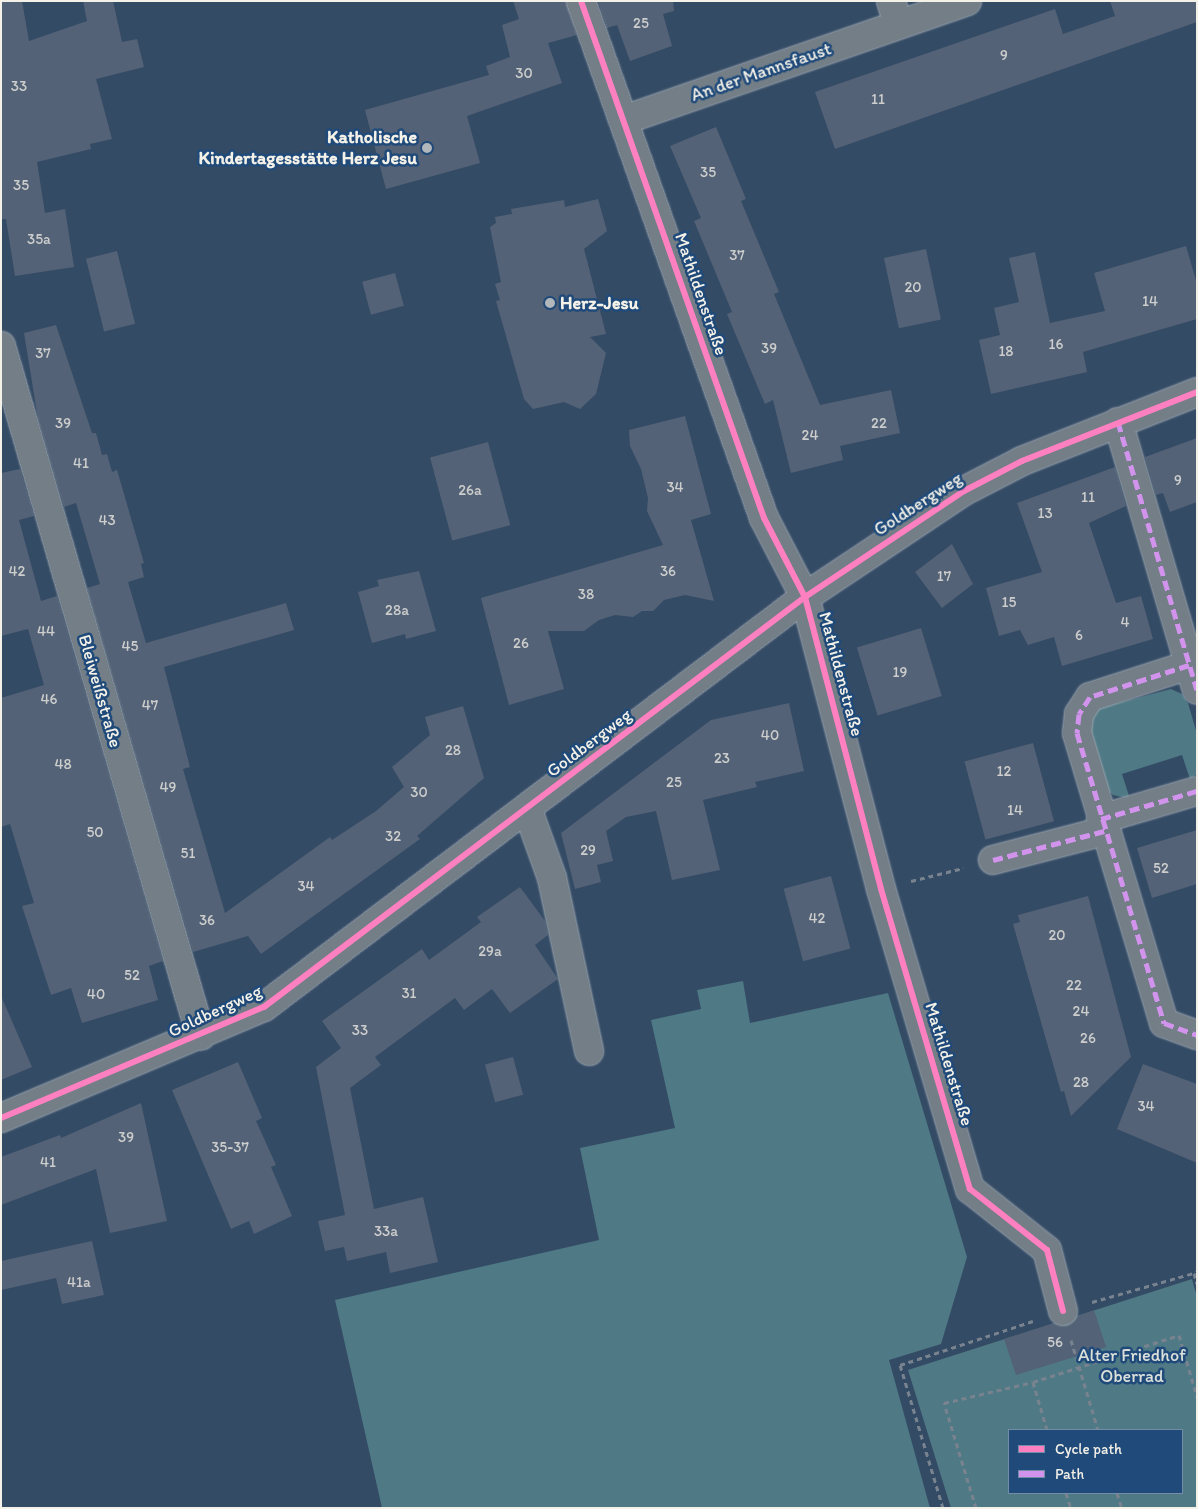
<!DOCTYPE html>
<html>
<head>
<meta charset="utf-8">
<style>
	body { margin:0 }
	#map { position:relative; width:1198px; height:1509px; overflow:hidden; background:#344b65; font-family:Itim,sans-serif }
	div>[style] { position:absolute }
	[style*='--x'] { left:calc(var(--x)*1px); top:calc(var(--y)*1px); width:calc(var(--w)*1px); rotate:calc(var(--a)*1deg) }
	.green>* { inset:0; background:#4e7985 }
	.building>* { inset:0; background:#536276; transform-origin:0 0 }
	.path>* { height:3px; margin-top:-1.5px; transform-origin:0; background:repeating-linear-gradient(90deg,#78838f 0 5px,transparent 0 9px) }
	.roads { filter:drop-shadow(0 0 1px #9ba5af) drop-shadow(0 0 1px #9ba5af) }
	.minor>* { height:28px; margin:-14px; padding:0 14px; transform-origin:14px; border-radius:14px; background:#737e87 }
	.quiet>* { height:5px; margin-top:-2.5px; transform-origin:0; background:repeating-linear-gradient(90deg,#d193ec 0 10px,transparent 0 15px) }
	.cycleway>* { height:6px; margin:-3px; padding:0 3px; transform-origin:3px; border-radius:3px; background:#ff80c0 }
	.dots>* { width:14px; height:14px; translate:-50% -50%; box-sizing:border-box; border:2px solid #1f4a7a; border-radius:50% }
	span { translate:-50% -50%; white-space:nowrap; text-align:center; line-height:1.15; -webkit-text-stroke:5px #1f4a7a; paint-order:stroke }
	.number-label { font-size:15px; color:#cccdcc }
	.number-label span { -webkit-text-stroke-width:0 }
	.street-label { font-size:18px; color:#f4f1e8 }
	.poi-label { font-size:18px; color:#f4f1e8; font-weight:700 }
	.right { translate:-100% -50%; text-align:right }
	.left { translate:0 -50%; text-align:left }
	.park-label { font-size:18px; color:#dce0da }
	.frame { position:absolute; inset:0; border:2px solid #f4f1e8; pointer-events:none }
	.legend { position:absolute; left:1008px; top:1429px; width:175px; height:65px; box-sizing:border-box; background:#1f4a7a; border:1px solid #748da6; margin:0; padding:6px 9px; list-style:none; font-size:15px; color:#f4f1e8 }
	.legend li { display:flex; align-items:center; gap:10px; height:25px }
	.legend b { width:25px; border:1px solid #748da6 }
</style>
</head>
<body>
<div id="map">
	<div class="green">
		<div style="clip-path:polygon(1171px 689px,1182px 694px,1188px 703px,1197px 734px,1197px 774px,1190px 779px,1182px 755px,1122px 774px,1130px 799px,1113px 795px,1109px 791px,1091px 731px,1091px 720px,1099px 708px)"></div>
		<div style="clip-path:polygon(743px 981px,750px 1023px,888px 993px,967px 1257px,941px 1344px,889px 1360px,930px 1508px,382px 1508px,335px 1300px,599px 1240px,580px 1148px,675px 1128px,651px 1020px,701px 1009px,697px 990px)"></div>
		<div style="clip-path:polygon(evenodd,1192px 1279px,1197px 1297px,1197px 1508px,951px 1508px,908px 1370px,1192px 1279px,1009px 1430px,1182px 1430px,1182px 1493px,1009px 1493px,1009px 1430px)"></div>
	</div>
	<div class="building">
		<div style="clip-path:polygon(1px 1px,22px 1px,29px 41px,87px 21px,83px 1px,113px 1px,122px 42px,137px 39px,144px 67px,96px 79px,112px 139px,90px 144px,91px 149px,37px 162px,45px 213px,65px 209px,74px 267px,15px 276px,6px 219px,1px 219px)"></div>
		<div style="clip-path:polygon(513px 1px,566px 1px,577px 35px,548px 43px,562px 83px,467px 116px,480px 163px,386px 189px,365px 110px,489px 75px,486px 66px,510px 57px,502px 25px,519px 19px)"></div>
		<div style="clip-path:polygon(598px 1px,673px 1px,674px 11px,663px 14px,672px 46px,630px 61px,617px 25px,607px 28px)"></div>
		<div style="clip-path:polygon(1110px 1px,1197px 1px,1197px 22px,835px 149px,815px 92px,1055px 9px,1063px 34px,1115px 16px)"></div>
		<div style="clip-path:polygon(716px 127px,746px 199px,741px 201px,779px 292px,774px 294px,820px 405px,891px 390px,900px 433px,840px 446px,843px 460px,791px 473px,773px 400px,765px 404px,727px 314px,732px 312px,694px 221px,701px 218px,670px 146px)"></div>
		<div style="clip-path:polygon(598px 199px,607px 231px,584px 249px,606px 334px,590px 337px,606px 353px,596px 394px,580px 409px,564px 402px,533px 409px,524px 399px,496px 301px,500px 300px,495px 284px,501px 282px,490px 227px,496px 223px,495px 217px,512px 214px,511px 209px,564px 200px,565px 207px)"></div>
		<div style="clip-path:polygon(1186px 246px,1197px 284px,1197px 319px,1083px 352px,1087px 372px,991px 394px,979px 340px,1000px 335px,994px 308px,1019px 302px,1009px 258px,1035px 252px,1050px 323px,1105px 311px,1094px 273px)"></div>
		<div style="left:926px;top:249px;width:72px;height:43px;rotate:78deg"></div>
		<div style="left:117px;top:251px;width:75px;height:32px;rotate:76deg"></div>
		<div style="left:395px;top:273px;width:34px;height:34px;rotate:75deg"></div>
		<div style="clip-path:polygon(56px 325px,92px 433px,96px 433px,102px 455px,107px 454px,112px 472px,117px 470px,144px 563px,141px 564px,144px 577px,128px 582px,146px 643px,286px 603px,294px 630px,164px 667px,190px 767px,183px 769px,225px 913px,330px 837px,332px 840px,376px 811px,404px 787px,392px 767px,430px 735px,425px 717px,463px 706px,484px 778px,417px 836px,420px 839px,261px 954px,248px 936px,193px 952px,87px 588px,100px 584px,76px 503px,64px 507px,38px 419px,24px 333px)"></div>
		<div style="clip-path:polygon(685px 416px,711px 514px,691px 520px,714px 601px,685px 595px,664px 600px,653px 611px,642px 611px,633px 617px,615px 615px,599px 620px,584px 631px,548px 631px,564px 689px,509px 705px,481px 598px,663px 545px,647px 511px,648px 498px,641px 469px,630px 446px,629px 430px)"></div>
		<div style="clip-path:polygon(1197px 438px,1197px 502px,1170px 512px,1163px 493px,1156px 495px,1145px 457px)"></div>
		<div style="left:488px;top:442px;width:86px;height:60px;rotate:75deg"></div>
		<div style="clip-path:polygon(1115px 467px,1126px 506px,1089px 523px,1116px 603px,1141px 596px,1153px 639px,1062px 666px,1054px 637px,1028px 645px,1020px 630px,999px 636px,986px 588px,1042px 572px,1017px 503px)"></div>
		<div style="clip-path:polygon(20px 469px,34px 516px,19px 520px,41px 601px,57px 596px,163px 961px,149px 966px,158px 1000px,82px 1023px,71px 988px,51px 995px,22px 906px,34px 903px,10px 824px,1px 827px,1px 698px,44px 685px,28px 629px,1px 636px,1px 473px)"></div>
		<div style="clip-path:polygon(952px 544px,973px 584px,942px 608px,915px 572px)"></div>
		<div style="clip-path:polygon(419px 571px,436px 631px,406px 639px,405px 634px,372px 643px,358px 592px,379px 586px,377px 580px)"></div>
		<div style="left:921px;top:628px;width:71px;height:67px;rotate:73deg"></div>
		<div style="clip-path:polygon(789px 703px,804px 771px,755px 782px,757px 787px,703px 800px,720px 870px,672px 880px,656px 811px,626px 817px,606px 831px,613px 861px,597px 865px,601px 882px,575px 889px,561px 833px,711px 720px)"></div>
		<div style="left:1033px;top:743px;width:81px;height:71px;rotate:75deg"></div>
		<div style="clip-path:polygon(1197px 830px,1197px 884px,1152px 898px,1137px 848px)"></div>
		<div style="left:831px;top:876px;width:75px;height:49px;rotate:75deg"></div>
		<div style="clip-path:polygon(520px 887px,545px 921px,548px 935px,535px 945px,558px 979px,510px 1013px,492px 989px,464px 1010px,455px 998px,375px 1057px,381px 1065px,350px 1088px,374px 1209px,423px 1197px,438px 1262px,390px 1273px,386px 1252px,347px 1261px,344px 1247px,325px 1251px,318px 1221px,345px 1215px,316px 1067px,341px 1048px,322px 1021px,422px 949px,429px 960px,481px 922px,477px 917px)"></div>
		<div style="clip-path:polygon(1088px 896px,1131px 1057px,1071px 1116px,1064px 1091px,1061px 1092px,1013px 924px,1020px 922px,1018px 915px)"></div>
		<div style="clip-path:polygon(1px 996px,32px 1067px,1px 1080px)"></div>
		<div style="left:513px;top:1057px;width:39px;height:29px;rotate:75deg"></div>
		<div style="clip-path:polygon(238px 1062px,262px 1118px,256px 1121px,276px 1165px,271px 1167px,292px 1216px,254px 1234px,249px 1221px,231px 1229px,172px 1090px)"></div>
		<div style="clip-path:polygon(1143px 1064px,1197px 1084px,1197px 1163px,1117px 1129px)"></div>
		<div style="clip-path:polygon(141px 1103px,167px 1221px,110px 1233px,96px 1169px,1px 1205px,1px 1157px,60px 1135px,61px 1138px)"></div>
		<div style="clip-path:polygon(92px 1241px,104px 1295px,62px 1304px,56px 1278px,1px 1290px,1px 1261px)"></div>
		<div style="clip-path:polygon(1094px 1310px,1106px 1347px,1016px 1375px,1004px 1339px,1054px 1323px,1067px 1326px,1078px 1316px)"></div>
	</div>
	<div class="path">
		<div style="--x:911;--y:881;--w:54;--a:-14"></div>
		<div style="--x:1194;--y:1273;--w:11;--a:75"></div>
		<div style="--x:1092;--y:1302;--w:109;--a:-15.9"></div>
		<div style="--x:1071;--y:1340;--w:94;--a:73.3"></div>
		<div style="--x:1033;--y:1382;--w:50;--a:73.7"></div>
		<div style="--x:1066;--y:1493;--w:16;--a:72"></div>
		<div style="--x:1117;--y:1493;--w:16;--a:72"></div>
		<div style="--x:943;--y:1508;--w:149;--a:-106.7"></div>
		<div style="--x:900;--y:1365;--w:140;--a:-18.3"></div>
		<div style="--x:976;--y:1508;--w:110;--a:-106.9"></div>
		<div style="--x:944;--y:1403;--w:91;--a:-13.3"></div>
		<div style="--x:1033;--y:1382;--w:153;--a:-17.8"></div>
		<div style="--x:1179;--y:1335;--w:65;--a:73.8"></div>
	</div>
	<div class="roads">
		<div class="minor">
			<div style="--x:581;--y:1;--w:548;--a:70.51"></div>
			<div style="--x:764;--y:518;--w:89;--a:62.6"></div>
			<div style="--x:805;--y:597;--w:302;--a:75.4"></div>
			<div style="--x:881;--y:889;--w:313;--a:73.5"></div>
			<div style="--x:970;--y:1189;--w:98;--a:38.4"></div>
			<div style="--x:1047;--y:1250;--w:63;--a:75.3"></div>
			<div style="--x:891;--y:1;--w:24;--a:73"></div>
			<div style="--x:624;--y:120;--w:363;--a:-19.1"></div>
			<div style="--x:1;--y:346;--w:718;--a:73.84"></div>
			<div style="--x:1118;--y:422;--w:279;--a:73.6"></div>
			<div style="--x:1189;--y:665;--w:104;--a:162.1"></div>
			<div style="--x:1090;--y:697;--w:20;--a:123"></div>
			<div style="--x:1079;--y:714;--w:19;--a:96"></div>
			<div style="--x:1077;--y:733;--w:303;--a:73.3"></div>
			<div style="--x:1164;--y:1023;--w:35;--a:20"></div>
			<div style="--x:527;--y:808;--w:74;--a:70.3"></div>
			<div style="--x:552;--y:878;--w:177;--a:77.9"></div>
			<div style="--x:1101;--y:819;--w:100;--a:-16.3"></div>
			<div style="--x:993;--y:860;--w:115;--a:-14.6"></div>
			<div style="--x:1;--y:1118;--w:285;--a:-22.9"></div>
			<div style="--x:264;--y:1007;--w:679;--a:-37.16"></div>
			<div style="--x:805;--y:597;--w:191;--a:-33.7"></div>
			<div style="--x:964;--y:491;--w:65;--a:-27.3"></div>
			<div style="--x:1022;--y:461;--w:188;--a:-21.5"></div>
		</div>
	</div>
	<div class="quiet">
		<div style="--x:1118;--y:422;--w:279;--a:73.6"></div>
		<div style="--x:1189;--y:665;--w:104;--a:162.1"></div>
		<div style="--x:1090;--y:697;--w:20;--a:123"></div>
		<div style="--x:1079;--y:714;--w:19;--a:96"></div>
		<div style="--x:1077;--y:733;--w:303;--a:73.3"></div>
		<div style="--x:1164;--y:1023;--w:35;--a:20"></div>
		<div style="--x:1101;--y:819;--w:100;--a:-16.3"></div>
		<div style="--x:993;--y:860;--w:115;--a:-14.6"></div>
	</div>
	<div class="cycleway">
		<div style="--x:581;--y:1;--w:548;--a:70.51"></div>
		<div style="--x:764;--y:518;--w:89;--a:62.6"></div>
		<div style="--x:805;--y:597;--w:302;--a:75.4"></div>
		<div style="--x:881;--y:889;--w:313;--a:73.5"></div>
		<div style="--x:970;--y:1189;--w:98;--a:38.4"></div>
		<div style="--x:1047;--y:1250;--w:63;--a:75.3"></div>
		<div style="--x:1;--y:1118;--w:285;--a:-22.9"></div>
		<div style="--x:264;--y:1007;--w:679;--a:-37.16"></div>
		<div style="--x:805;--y:597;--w:191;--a:-33.7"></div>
		<div style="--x:964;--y:491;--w:65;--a:-27.3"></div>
		<div style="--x:1022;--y:461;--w:188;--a:-21.5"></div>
	</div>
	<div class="dots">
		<div style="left:427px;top:148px;background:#b1b7ba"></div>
		<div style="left:550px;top:303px;background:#b1b7ba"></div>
	</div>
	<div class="number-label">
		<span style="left:641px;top:24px">25</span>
		<span style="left:1004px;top:56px">9</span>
		<span style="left:524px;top:74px">30</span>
		<span style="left:19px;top:87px">33</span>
		<span style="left:878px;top:100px">11</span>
		<span style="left:708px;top:173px">35</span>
		<span style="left:21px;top:186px">35</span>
		<span style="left:39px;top:240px">35a</span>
		<span style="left:737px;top:256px">37</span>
		<span style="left:913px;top:288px">20</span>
		<span style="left:1150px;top:302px">14</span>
		<span style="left:1056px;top:345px">16</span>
		<span style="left:769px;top:349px">39</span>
		<span style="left:1006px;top:352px">18</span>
		<span style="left:43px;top:354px">37</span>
		<span style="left:63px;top:424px">39</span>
		<span style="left:879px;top:424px">22</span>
		<span style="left:810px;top:436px">24</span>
		<span style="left:81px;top:464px">41</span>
		<span style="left:1178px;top:481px">9</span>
		<span style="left:675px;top:488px">34</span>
		<span style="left:470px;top:491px">26a</span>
		<span style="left:1088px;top:498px">11</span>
		<span style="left:1045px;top:514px">13</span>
		<span style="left:107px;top:521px">43</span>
		<span style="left:17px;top:572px">42</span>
		<span style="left:668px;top:572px">36</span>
		<span style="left:944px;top:577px">17</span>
		<span style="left:586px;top:595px">38</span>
		<span style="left:1009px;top:603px">15</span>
		<span style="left:397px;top:611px">28a</span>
		<span style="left:1125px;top:623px">4</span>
		<span style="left:46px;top:632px">44</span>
		<span style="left:1079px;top:636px">6</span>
		<span style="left:521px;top:644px">26</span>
		<span style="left:130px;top:647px">45</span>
		<span style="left:900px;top:673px">19</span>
		<span style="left:49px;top:700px">46</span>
		<span style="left:150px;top:706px">47</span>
		<span style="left:770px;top:736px">40</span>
		<span style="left:453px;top:751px">28</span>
		<span style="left:722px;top:759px">23</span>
		<span style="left:63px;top:765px">48</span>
		<span style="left:1004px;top:772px">12</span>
		<span style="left:674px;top:783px">25</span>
		<span style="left:168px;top:788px">49</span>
		<span style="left:419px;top:793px">30</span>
		<span style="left:1015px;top:811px">14</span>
		<span style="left:95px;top:833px">50</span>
		<span style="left:393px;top:837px">32</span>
		<span style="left:588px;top:851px">29</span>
		<span style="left:188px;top:854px">51</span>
		<span style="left:1161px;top:869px">52</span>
		<span style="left:306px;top:887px">34</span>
		<span style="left:817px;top:919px">42</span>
		<span style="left:207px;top:921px">36</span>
		<span style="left:1057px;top:936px">20</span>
		<span style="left:490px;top:952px">29a</span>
		<span style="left:132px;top:976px">52</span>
		<span style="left:1074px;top:986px">22</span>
		<span style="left:409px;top:994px">31</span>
		<span style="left:96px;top:995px">40</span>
		<span style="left:1081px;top:1012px">24</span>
		<span style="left:360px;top:1031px">33</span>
		<span style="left:1088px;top:1039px">26</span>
		<span style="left:1081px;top:1083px">28</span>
		<span style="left:1146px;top:1107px">34</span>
		<span style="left:126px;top:1138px">39</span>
		<span style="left:230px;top:1148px">35-37</span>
		<span style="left:48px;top:1163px">41</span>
		<span style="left:386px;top:1232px">33a</span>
		<span style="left:79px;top:1283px">41a</span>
		<span style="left:1055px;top:1343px">56</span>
	</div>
	<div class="street-label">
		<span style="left:761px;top:72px;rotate:-19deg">An der Mannsfaust</span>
		<span style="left:701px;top:294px;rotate:71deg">Mathildenstraße</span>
		<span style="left:918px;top:504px;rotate:-33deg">Goldbergweg</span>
		<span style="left:841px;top:674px;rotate:75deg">Mathildenstraße</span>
		<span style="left:100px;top:691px;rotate:74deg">Bleiweißstraße</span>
		<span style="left:589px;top:743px;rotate:-37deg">Goldbergweg</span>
		<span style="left:215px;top:1011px;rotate:-25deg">Goldbergweg</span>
		<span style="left:949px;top:1064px;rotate:73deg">Mathildenstraße</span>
	</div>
	<div class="poi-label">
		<span class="right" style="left:417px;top:148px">Katholische<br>Kindertagesstätte Herz Jesu</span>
		<span class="left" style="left:560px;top:303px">Herz-Jesu</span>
	</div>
	<div class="park-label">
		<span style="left:1132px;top:1366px">Alter Friedhof<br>Oberrad</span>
	</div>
	<div class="frame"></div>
	<ul class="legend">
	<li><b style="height:6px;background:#ff80c0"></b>Cycle path</li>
	<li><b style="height:6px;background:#d193ec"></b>Path</li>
	</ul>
</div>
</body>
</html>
